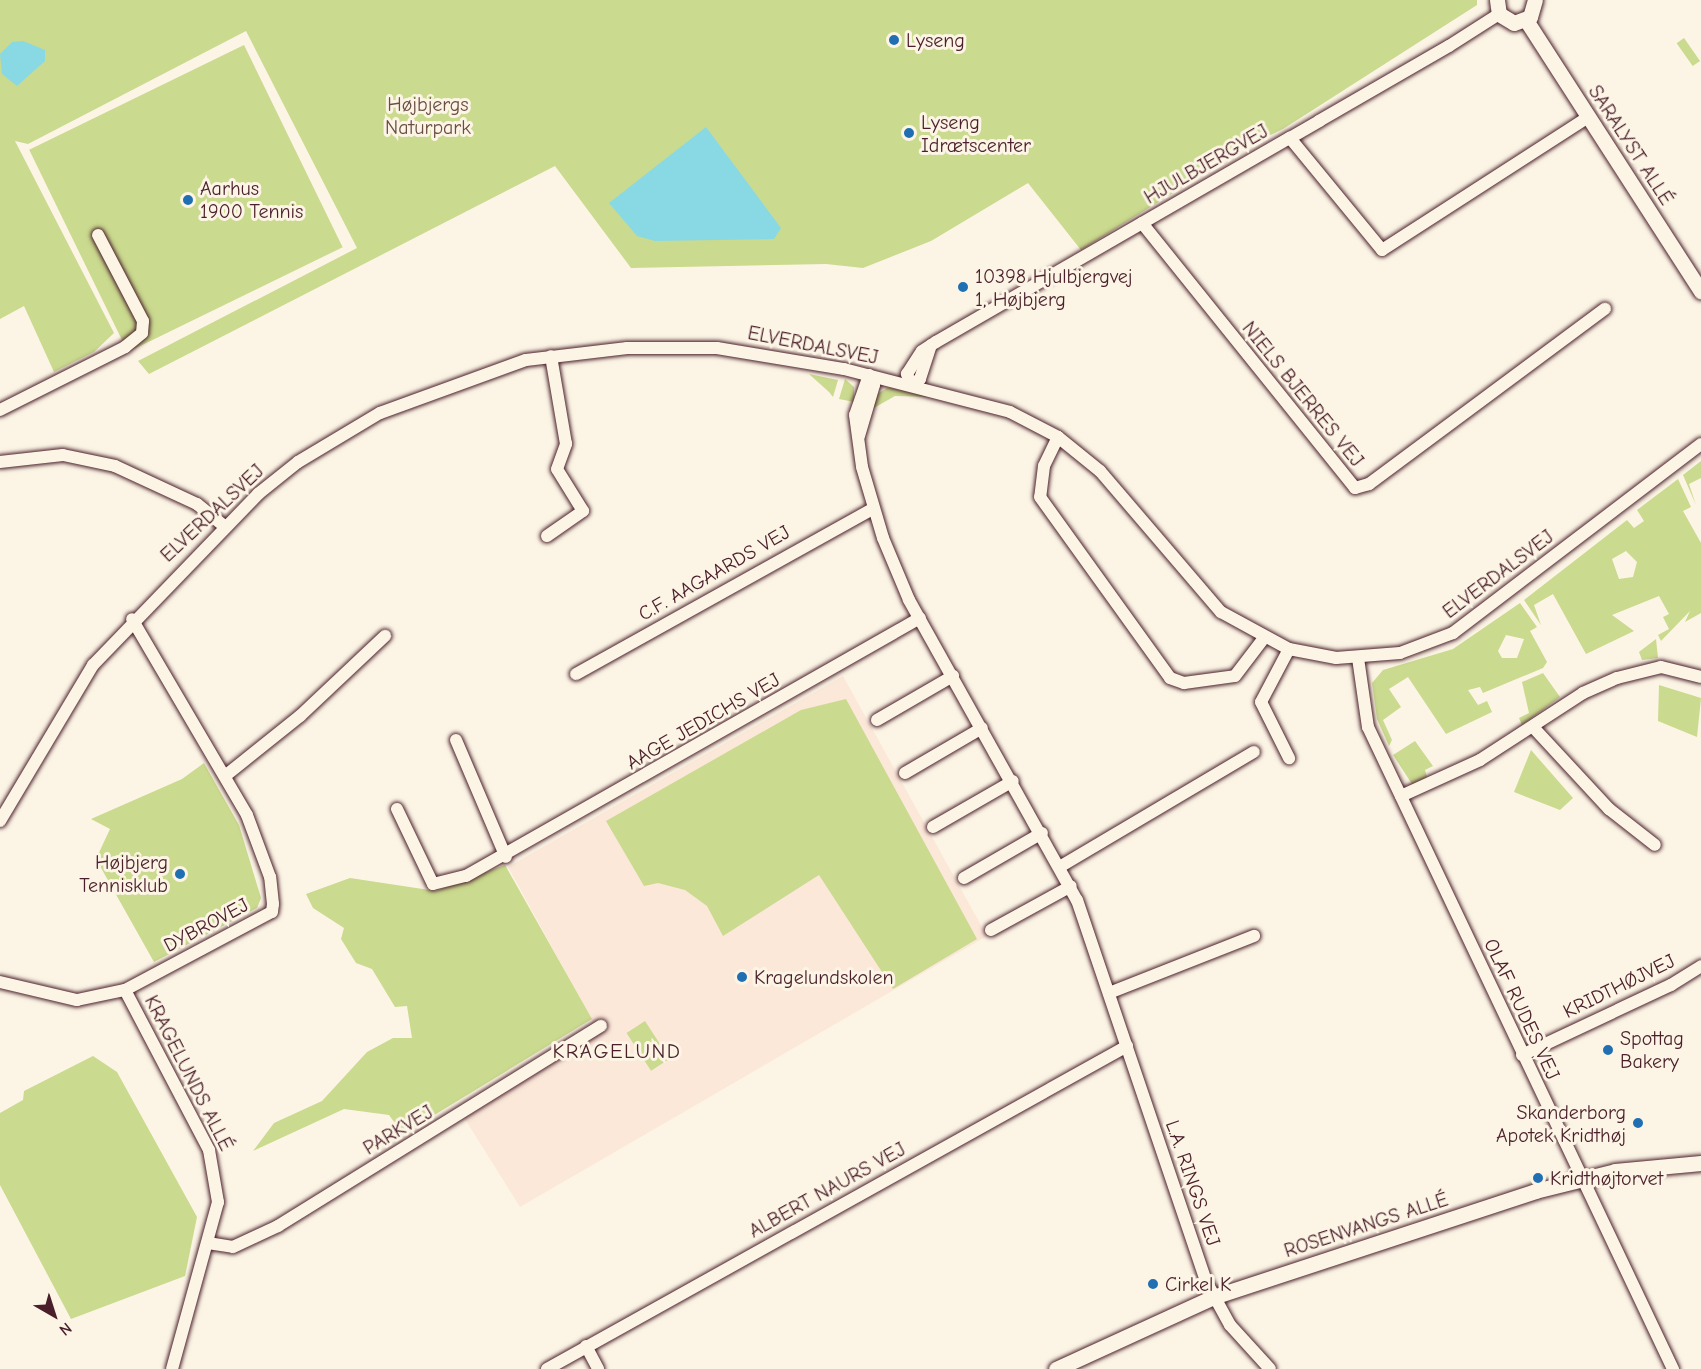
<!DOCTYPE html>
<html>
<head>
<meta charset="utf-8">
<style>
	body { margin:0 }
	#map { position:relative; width:1701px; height:1369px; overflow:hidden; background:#fcf5e5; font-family:"Comic Neue",sans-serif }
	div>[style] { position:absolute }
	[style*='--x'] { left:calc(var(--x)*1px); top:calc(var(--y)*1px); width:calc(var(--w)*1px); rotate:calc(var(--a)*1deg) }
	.built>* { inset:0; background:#fbe8d9 }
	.green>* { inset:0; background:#cada8e; transform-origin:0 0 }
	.water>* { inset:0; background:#89d9e5 }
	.roads { filter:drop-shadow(0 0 2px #4a1f2b) drop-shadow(0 0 2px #4a1f2b) }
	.minor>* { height:12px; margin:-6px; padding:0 6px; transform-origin:6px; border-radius:6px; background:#fcf5e5 }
	.tertiary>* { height:15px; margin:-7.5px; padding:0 7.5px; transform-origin:7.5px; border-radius:7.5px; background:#fcf5e5 }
	.dots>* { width:16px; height:16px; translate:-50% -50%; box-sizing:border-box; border:3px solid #fcf5e5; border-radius:50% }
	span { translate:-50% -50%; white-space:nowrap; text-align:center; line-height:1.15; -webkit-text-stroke:6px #fcf5e5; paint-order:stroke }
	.poi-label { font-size:20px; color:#4a1f2b }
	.left { translate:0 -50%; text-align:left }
	.right { translate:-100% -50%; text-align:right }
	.park-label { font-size:20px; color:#6a4e44 }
	.street-label { font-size:20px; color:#4a1f2b }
	.neighbourhood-label { font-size:21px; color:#4a1f2b; letter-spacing:1.5px }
	.north { position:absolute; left:24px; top:1285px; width:60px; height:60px; -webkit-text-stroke:4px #fcf5e5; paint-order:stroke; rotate:141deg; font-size:16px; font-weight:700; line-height:24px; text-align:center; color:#4a1f2b }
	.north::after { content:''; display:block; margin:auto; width:21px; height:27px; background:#4a1f2b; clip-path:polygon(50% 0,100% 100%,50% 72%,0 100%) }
</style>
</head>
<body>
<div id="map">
	<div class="built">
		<div style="clip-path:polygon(843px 676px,987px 936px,520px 1207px,458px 1108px,594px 1024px,508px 867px)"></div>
	</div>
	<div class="green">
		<div style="clip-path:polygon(0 0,1477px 0,1477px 5px,1283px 129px,1211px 163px,1189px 183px,1081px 250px,1028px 183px,931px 241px,863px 268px,826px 264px,631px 268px,555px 166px,149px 374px,138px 361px,357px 248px,246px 31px,28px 144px,15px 141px,114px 333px,94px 352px,54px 372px,24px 306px,0 319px)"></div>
		<div style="left:1684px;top:38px;width:28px;height:9px;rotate:55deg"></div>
		<div style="left:244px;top:45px;width:225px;height:239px;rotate:64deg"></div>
		<div style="clip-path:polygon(809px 374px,838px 380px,833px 397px,829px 392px)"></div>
		<div style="clip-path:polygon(845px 379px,854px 387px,854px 402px,839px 399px)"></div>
		<div style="clip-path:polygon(887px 388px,891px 388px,931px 397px,895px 396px,872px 409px,876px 395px)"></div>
		<div style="clip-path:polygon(1701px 461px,1701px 478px,1689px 484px,1696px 505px,1683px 475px)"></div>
		<div style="clip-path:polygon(evenodd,1678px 479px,1691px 507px,1683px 511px,1701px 543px,1701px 613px,1685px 622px,1690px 611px,1661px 641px,1658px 635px,1669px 629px,1663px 617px,1669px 614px,1659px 596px,1612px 615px,1634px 631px,1586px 654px,1553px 594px,1534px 605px,1541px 625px,1524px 600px,1627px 520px,1634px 528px,1644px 521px,1637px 510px,1678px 479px,1626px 551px,1637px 562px,1633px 577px,1619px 579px,1612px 559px,1626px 551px)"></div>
		<div style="clip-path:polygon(evenodd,1520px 603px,1537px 627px,1530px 631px,1547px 662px,1543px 668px,1483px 693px,1480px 687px,1468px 690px,1478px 705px,1487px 701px,1492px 712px,1446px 734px,1408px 677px,1389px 689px,1401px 707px,1383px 720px,1392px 740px,1389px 746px,1377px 719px,1372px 683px,1383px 670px,1453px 649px,1520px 603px,1506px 635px,1524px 639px,1517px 658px,1502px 658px,1498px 651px,1506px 635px)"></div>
		<div style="clip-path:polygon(1656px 639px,1658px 658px,1642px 660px,1639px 652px)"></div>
		<div style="clip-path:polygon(1543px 673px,1560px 697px,1522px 725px,1519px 718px,1529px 713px,1522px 682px)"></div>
		<div style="clip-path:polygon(1659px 685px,1701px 698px,1697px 737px,1658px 721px)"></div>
		<div style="clip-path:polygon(846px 699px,977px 939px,893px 989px,819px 875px,723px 936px,707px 906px,685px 890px,658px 883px,644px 886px,606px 821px,801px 710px)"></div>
		<div style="clip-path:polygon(1415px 741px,1433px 766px,1425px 770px,1427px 777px,1412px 784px,1393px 755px)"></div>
		<div style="clip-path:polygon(1531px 750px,1573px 798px,1560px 810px,1514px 792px)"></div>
		<div style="clip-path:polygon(204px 763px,239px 825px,261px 898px,257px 908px,154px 962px,96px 859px,110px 829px,91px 819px,182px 779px)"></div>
		<div style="clip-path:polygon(505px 865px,592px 1019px,403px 1134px,389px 1115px,344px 1109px,253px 1151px,274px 1123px,322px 1101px,367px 1052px,393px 1038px,412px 1038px,407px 1006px,395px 1007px,372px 969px,356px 963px,341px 939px,344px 928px,313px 908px,306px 894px,350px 878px,436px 891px)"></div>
		<div style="left:645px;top:1021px;width:45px;height:22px;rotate:57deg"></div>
		<div style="clip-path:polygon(93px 1056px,117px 1072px,197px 1217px,185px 1276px,71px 1319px,0 1185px,0 1113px,23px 1100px,24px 1091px)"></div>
	</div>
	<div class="water">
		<div style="clip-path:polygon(23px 41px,45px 50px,45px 61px,17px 86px,2px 74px,0 54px,12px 42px)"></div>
		<div style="clip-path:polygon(706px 127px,781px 228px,774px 239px,655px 241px,637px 236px,609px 203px)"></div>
	</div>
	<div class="roads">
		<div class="minor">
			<div style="--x:1290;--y:138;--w:145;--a:50.6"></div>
			<div style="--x:1382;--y:250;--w:245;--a:-32.8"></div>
			<div style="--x:1142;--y:223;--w:340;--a:51.2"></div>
			<div style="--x:1355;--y:488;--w:15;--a:-16"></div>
			<div style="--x:1369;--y:484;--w:294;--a:-36.6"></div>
			<div style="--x:931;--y:345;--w:36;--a:108"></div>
			<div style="--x:920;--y:379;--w:11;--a:146"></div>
			<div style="--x:911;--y:385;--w:12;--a:-110"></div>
			<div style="--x:907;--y:374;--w:27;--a:-57"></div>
			<div style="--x:922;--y:351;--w:17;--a:-33"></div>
			<div style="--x:936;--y:342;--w:409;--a:-30"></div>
			<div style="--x:1290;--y:138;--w:34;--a:-30"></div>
			<div style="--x:1319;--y:121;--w:150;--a:-30"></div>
			<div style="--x:1449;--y:46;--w:59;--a:-32.6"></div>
			<div style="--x:869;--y:375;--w:42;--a:109.3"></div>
			<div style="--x:855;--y:415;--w:52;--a:82.3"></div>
			<div style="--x:862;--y:467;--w:74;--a:73.5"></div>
			<div style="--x:883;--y:538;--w:67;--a:67.2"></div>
			<div style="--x:909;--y:600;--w:344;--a:60.8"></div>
			<div style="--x:1077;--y:900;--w:404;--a:71.3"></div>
			<div style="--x:1207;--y:1283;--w:48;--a:61.3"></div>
			<div style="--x:1230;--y:1325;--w:59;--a:47.7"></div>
			<div style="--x:0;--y:410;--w:140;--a:-26.7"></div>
			<div style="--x:125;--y:347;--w:22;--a:-39"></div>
			<div style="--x:142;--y:333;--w:12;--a:-85"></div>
			<div style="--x:143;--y:321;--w:97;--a:-117.6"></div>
			<div style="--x:859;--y:436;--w:53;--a:-73.6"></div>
			<div style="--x:874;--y:385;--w:11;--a:-117"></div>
			<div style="--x:1058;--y:437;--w:32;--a:116"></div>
			<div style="--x:1044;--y:466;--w:31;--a:97"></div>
			<div style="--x:1040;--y:497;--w:223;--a:54.3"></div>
			<div style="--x:1170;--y:678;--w:15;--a:20"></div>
			<div style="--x:1184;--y:683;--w:51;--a:-7.8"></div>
			<div style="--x:1235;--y:676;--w:48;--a:-52.7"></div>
			<div style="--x:0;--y:462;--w:63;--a:-6.3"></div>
			<div style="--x:63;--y:455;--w:53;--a:11.9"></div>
			<div style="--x:115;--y:466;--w:90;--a:24.9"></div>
			<div style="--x:197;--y:504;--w:35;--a:39"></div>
			<div style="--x:547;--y:536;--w:44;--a:-34.8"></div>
			<div style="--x:583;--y:511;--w:49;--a:-121.8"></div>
			<div style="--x:557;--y:469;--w:27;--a:-70"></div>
			<div style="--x:566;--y:444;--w:89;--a:-99.7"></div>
			<div style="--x:1289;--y:649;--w:60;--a:117.8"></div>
			<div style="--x:1261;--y:702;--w:63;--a:63.4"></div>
			<div style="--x:1358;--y:658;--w:70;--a:81.8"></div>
			<div style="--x:1368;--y:727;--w:711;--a:64.59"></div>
			<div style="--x:576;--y:674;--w:340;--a:-29.1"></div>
			<div style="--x:877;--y:720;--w:88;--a:-30.1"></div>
			<div style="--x:1533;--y:727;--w:112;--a:47.2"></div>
			<div style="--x:1609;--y:809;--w:58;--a:38"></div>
			<div style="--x:456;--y:740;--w:127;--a:66.9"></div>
			<div style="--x:905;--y:773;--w:89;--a:-30.3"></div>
			<div style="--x:225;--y:776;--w:96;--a:-38.7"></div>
			<div style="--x:300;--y:716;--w:117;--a:-43.3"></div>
			<div style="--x:1401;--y:796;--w:87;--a:-24.5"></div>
			<div style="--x:1480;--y:760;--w:123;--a:-33"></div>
			<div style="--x:1583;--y:693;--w:37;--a:-24"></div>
			<div style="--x:1617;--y:678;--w:45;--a:-14"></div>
			<div style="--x:1661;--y:667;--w:41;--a:14"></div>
			<div style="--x:397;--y:809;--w:83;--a:64.4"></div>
			<div style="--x:433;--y:884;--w:34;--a:-14"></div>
			<div style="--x:466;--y:876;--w:522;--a:-29.61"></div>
			<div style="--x:0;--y:821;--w:182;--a:-59.2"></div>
			<div style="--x:93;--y:665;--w:238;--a:-46"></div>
			<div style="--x:258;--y:494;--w:51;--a:-38.7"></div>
			<div style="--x:298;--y:462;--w:96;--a:-30.9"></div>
			<div style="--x:380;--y:413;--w:155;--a:-20"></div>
			<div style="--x:526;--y:360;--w:102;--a:-6.8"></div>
			<div style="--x:627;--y:348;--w:90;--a:0"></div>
			<div style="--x:717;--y:348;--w:129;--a:9.4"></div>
			<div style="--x:844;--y:369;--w:171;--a:14.5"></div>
			<div style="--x:1010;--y:412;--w:54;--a:27.5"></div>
			<div style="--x:1058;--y:437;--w:54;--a:39"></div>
			<div style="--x:1100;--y:471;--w:186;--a:49.4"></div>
			<div style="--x:1221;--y:612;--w:77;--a:28.6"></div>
			<div style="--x:1289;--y:649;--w:48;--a:10.8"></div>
			<div style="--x:1336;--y:658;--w:64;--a:-4.5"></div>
			<div style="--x:1400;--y:653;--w:57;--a:-20.7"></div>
			<div style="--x:1453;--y:633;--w:312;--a:-37.3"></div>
			<div style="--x:933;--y:827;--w:92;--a:-29.9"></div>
			<div style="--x:1061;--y:866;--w:224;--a:-30.6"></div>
			<div style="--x:964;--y:878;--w:90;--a:-30"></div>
			<div style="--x:991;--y:930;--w:91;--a:-28.8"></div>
			<div style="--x:0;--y:982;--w:79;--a:13.2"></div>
			<div style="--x:77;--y:1000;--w:49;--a:-11.8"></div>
			<div style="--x:125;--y:990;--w:181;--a:62.3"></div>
			<div style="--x:209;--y:1150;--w:53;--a:80.2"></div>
			<div style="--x:218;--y:1202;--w:173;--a:105.4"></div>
			<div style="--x:125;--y:990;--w:166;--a:-28"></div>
			<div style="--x:272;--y:912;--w:8;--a:-83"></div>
			<div style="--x:273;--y:904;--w:27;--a:-96"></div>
			<div style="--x:270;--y:877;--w:66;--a:-110.4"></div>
			<div style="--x:247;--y:815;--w:227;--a:-120.4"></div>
			<div style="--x:1109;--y:993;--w:156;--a:-21.5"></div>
			<div style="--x:1522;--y:1055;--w:165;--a:-25.2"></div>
			<div style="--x:1671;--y:985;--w:36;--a:-32"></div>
			<div style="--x:208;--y:1243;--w:25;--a:9"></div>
			<div style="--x:233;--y:1247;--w:50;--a:-25"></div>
			<div style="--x:278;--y:1226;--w:380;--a:-31.8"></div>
			<div style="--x:586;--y:1346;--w:26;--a:62"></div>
			<div style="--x:547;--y:1369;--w:664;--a:-29.11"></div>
		</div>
		<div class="tertiary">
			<div style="--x:1497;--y:0;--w:14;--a:82"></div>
			<div style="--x:1499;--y:14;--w:17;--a:31"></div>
			<div style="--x:1514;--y:23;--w:17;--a:-21"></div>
			<div style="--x:1530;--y:17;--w:18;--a:-74"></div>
			<div style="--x:1526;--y:20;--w:323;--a:57.2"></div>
			<div style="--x:1056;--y:1369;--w:173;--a:-24.6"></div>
			<div style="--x:1213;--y:1297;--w:339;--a:-18.2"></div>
			<div style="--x:1535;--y:1191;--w:82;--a:-14"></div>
			<div style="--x:1615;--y:1171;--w:86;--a:-5.3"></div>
		</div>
	</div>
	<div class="dots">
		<div style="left:894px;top:40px;background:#1f6fb2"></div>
		<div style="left:909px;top:133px;background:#1f6fb2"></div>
		<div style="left:188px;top:200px;background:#1f6fb2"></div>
		<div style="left:963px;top:287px;background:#1f6fb2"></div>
		<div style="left:180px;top:874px;background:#1f6fb2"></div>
		<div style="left:742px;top:977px;background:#1f6fb2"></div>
		<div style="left:1608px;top:1050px;background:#1f6fb2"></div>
		<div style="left:1638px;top:1123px;background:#1f6fb2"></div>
		<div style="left:1538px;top:1178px;background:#1f6fb2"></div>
		<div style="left:1153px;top:1284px;background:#1f6fb2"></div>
	</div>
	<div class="poi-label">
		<span class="left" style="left:906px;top:40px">Lyseng</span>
		<span class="left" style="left:921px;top:134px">Lyseng<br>Idrætscenter</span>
		<span class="left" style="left:200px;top:200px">Aarhus<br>1900 Tennis</span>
		<span class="left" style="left:975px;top:288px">10398 Hjulbjergvej<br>1, Højbjerg</span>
		<span class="right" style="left:168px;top:874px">Højbjerg<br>Tennisklub</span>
		<span class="left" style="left:754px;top:977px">Kragelundskolen</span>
		<span class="left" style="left:1620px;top:1050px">Spottag<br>Bakery</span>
		<span class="right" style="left:1626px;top:1124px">Skanderborg<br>Apotek Kridthøj</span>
		<span class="left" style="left:1550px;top:1178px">Kridthøjtorvet</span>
		<span class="left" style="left:1165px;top:1284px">Cirkel K</span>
	</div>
	<div class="park-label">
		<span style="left:428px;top:116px">Højbjergs<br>Naturpark</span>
	</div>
	<div class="street-label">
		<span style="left:1631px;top:145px;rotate:57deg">SARALYST ALLÉ</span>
		<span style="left:1206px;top:164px;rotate:-30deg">HJULBJERGVEJ</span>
		<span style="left:813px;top:345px;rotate:11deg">ELVERDALSVEJ</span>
		<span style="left:1303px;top:394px;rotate:51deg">NIELS BJERRES VEJ</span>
		<span style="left:212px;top:513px;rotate:-43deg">ELVERDALSVEJ</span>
		<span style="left:714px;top:573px;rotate:-30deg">C.F. AAGAARDS VEJ</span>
		<span style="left:1498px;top:574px;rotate:-37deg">ELVERDALSVEJ</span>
		<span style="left:703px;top:721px;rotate:-30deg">AAGE JEDICHS VEJ</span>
		<span style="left:206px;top:925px;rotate:-28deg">DYBROVEJ</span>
		<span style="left:1619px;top:986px;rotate:-26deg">KRIDTHØJVEJ</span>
		<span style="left:1522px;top:1009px;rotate:65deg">OLAF RUDES VEJ</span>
		<span style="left:189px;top:1073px;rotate:63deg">KRAGELUNDS ALLÉ</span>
		<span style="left:398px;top:1130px;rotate:-31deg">PARKVEJ</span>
		<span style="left:1193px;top:1183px;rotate:71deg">L.A. RINGS VEJ</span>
		<span style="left:827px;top:1190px;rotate:-29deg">ALBERT NAURS VEJ</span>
		<span style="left:1366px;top:1225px;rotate:-18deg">ROSENVANGS ALLÉ</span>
	</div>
	<div class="neighbourhood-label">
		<span style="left:617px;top:1051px">KRAGELUND</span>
	</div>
	<div class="north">N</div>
</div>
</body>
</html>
